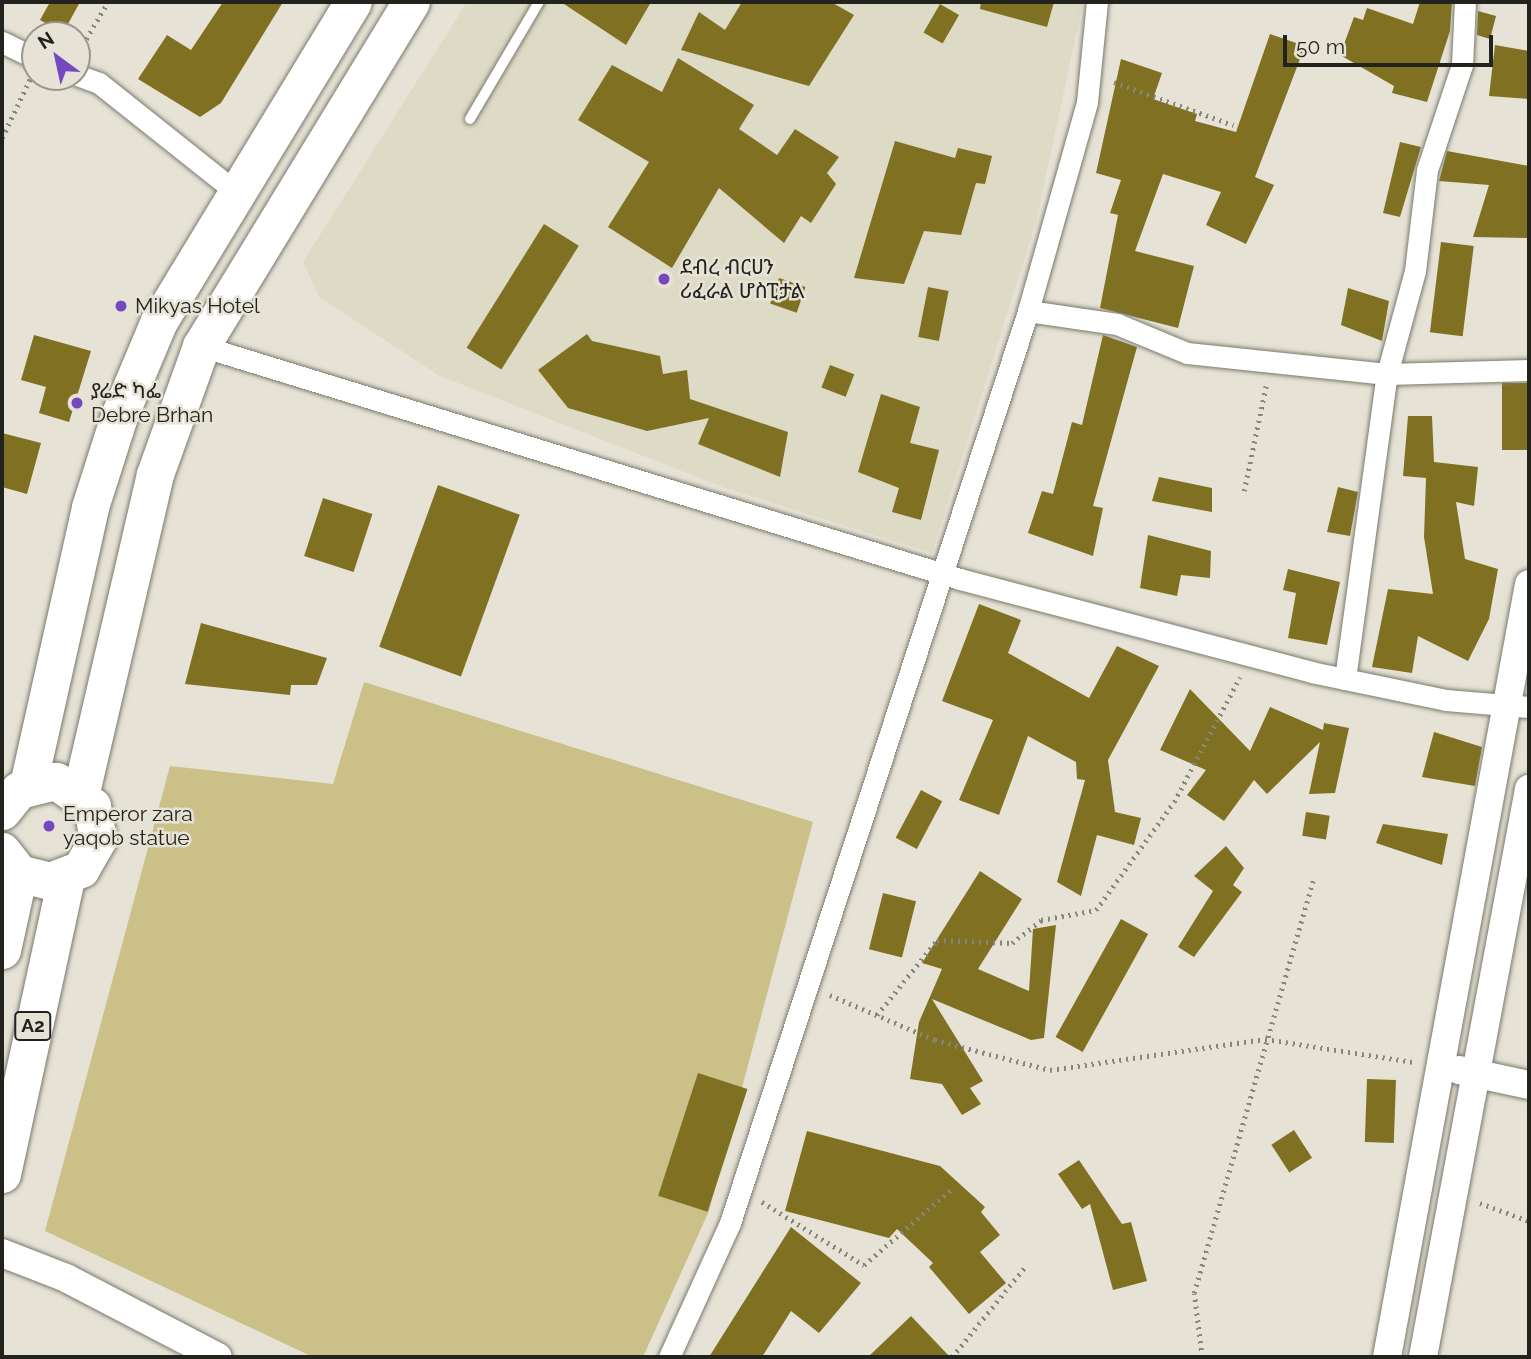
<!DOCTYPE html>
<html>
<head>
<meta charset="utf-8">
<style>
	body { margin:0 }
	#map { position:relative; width:1531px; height:1359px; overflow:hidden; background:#e6e3d6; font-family:Raleway,"Noto Sans Ethiopic",sans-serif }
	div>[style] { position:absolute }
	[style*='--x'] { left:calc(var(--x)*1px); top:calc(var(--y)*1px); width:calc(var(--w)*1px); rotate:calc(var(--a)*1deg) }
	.built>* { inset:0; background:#dddac5 }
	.green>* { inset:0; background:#cac088 }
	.building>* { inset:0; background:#7f7121; transform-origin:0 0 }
	.path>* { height:4.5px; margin-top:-2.25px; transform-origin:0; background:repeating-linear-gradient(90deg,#87867c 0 2px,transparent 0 7px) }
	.roads { filter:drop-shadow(0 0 2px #7b796d) drop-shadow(0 0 2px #7b796d) }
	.service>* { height:10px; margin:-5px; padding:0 5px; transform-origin:5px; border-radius:5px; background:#fff }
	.minor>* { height:21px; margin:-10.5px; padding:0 10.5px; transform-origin:10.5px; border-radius:10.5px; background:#fff }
	.tertiary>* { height:28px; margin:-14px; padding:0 14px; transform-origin:14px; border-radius:14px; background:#fff }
	.trunk>* { height:37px; margin:-18.5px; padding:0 18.5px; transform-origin:18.5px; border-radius:18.5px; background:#fff }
	.dots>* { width:19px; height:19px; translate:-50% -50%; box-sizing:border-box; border:4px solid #e6e3d6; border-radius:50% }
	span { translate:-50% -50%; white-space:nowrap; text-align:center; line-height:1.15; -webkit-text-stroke:5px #e6e3d6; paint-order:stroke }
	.shield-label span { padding:2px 5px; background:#e6e3d6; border:2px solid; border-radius:5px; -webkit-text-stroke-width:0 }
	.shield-label { font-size:19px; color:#23231e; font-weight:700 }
	.poi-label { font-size:21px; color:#23231e }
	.left { translate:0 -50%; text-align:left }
	.frame { position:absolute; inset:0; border:4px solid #23231e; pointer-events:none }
	.north { position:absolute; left:21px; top:21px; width:70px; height:70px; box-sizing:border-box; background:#e6e3d6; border:2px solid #98968c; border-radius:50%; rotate:327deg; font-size:19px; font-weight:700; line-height:28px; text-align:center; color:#23231e }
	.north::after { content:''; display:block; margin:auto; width:24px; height:32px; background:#7548c0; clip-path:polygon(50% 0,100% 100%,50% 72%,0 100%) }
	.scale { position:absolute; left:1283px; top:35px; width:210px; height:32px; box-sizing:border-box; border:4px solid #23231e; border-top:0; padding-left:9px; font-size:21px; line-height:24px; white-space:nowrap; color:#23231e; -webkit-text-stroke:5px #e6e3d6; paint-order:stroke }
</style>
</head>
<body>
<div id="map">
	<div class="built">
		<div style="clip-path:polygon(467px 2px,1083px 2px,1036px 222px,932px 553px,725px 488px,440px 376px,319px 297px,303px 262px)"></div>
	</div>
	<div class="green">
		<div style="clip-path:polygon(364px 682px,813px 822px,709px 1211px,643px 1357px,313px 1357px,45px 1231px,170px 766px,333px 784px)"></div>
	</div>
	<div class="building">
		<div style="clip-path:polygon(50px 2px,80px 2px,63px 33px,40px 20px)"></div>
		<div style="clip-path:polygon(223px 2px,283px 2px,221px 103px,200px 117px,138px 79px,167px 35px,191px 50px)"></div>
		<div style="clip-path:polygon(561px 2px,651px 2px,626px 45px)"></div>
		<div style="clip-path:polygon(742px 2px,831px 2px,854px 15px,809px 86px,681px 50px,699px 12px,725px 30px)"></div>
		<div style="clip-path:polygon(981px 2px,1054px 2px,1047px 27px,980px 9px)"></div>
		<div style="clip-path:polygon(1420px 2px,1452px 2px,1450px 31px,1427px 102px,1392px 93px,1394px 86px,1340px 55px,1354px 17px,1363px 20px,1367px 8px,1413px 24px)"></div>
		<div style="left:940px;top:4px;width:22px;height:33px;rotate:30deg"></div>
		<div style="clip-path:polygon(1478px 11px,1496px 16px,1490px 39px,1477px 35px)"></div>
		<div style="clip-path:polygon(1270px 34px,1305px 46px,1255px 177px,1274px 185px,1246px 244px,1206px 225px,1221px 192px,1163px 174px,1135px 251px,1194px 266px,1178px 328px,1100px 308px,1118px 215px,1110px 213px,1121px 180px,1096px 173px,1121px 59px,1162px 73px,1153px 99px,1197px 114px,1195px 121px,1236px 132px)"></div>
		<div style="clip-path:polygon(1495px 45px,1529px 51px,1529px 99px,1489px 96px)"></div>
		<div style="clip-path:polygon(678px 58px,754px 105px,739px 129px,777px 155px,795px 129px,839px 157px,827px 173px,836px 184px,811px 223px,801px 216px,784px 243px,719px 188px,672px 268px,608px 227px,649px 162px,578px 120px,612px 65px,662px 92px)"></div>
		<div style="clip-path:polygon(895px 141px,955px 158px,958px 148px,992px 156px,985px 184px,976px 183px,961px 235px,924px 231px,904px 284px,854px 278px)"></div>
		<div style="clip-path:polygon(1400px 142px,1421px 147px,1400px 217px,1383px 213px)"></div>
		<div style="clip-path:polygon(1447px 151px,1529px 166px,1529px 238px,1473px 237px,1489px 185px,1439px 181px)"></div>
		<div style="left:544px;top:224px;width:41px;height:146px;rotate:32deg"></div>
		<div style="left:1441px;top:242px;width:33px;height:91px;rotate:7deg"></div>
		<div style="left:779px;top:278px;width:28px;height:27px;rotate:19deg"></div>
		<div style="left:928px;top:287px;width:21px;height:51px;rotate:11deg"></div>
		<div style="clip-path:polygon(1348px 288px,1389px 301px,1382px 341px,1341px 325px)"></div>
		<div style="clip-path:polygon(587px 334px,592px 341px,660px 356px,663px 374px,687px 370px,690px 399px,788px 432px,780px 477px,698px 444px,709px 418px,647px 431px,568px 408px,538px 370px)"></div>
		<div style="clip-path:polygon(34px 335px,91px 351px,69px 422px,39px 413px,46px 387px,21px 380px)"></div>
		<div style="clip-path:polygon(1103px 335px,1137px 347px,1093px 506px,1103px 508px,1093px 556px,1028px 533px,1042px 491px,1053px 494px,1072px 422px,1082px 425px)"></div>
		<div style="left:830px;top:365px;width:26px;height:24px;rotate:21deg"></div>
		<div style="left:1529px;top:383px;width:67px;height:27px;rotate:90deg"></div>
		<div style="clip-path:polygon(881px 394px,920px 407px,910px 443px,939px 450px,921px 520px,892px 512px,899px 488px,858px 472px)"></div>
		<div style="clip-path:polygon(1408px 416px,1432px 416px,1434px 462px,1478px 467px,1474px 506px,1456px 502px,1465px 559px,1498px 569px,1489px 619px,1468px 661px,1418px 636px,1412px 673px,1372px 667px,1388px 589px,1433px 594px,1424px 537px,1426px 478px,1403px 476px)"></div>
		<div style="clip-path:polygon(2px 433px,41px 443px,27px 494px,2px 487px)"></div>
		<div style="clip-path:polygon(1159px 477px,1212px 488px,1212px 512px,1152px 501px)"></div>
		<div style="left:438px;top:485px;width:87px;height:172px;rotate:20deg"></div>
		<div style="clip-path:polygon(1338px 487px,1358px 492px,1350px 536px,1327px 532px)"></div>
		<div style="left:323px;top:498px;width:52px;height:61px;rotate:18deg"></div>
		<div style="clip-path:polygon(1148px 535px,1211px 551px,1210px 578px,1181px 575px,1177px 596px,1140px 588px)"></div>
		<div style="clip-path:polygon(1288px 569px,1340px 582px,1327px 645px,1288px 638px,1296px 593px,1283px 590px)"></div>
		<div style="clip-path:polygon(979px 604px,1021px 620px,1008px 653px,1089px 698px,1117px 646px,1159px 666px,1108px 760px,1115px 812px,1141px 818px,1134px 845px,1097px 835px,1081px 896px,1057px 882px,1085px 780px,1077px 779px,1076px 762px,1028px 736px,999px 815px,959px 800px,993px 720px,942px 701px)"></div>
		<div style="clip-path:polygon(201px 623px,327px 658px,317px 685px,291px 685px,290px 695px,185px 684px)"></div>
		<div style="clip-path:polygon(1190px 689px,1250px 751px,1270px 707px,1323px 730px,1324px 723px,1349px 728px,1335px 793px,1309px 794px,1320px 742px,1267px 794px,1254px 780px,1224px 821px,1187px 795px,1206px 770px,1160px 750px)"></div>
		<div style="clip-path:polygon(1434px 732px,1482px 747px,1475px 786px,1422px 777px)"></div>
		<div style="left:921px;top:790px;width:24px;height:54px;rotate:28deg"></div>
		<div style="left:1306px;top:812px;width:24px;height:24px;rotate:9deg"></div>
		<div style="clip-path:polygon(1383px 824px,1448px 834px,1442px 865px,1376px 843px)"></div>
		<div style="clip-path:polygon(1226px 846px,1244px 868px,1233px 885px,1242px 892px,1194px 957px,1178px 947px,1213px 891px,1194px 876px)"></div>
		<div style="clip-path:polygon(980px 871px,1022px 899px,978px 969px,1029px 991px,1033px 929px,1056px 925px,1044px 1038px,1031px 1040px,932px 999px,983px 1081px,970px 1088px,981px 1104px,962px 1115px,942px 1084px,910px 1079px,919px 1022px,942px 969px,922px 963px)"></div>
		<div style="left:883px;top:893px;width:34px;height:58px;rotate:14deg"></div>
		<div style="left:1121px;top:919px;width:31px;height:135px;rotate:29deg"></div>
		<div style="left:698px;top:1073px;width:52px;height:129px;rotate:18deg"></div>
		<div style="left:1367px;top:1079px;width:29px;height:63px;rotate:2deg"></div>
		<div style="left:1294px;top:1130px;width:33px;height:27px;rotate:57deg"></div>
		<div style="clip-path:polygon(807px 1131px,940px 1166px,985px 1207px,981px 1212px,1000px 1235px,980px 1252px,1006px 1283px,969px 1314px,929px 1267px,933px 1263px,897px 1229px,889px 1238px,785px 1211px)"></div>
		<div style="clip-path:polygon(1079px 1160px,1122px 1224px,1131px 1222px,1147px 1281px,1113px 1290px,1090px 1204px,1082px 1209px,1058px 1174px)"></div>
		<div style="clip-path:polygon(791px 1227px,861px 1283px,819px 1333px,791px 1311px,762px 1357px,709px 1357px)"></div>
		<div style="clip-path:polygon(911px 1316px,950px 1357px,868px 1357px)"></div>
	</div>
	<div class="path">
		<div style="--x:79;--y:51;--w:57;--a:-59.4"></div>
		<div style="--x:1114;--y:82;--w:127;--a:19.9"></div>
		<div style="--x:2;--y:138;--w:65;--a:-64.6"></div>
		<div style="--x:1244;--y:491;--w:107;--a:-78.2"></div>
		<div style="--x:830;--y:995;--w:114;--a:23.2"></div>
		<div style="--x:935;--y:1040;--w:119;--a:14.6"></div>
		<div style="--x:1050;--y:1070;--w:217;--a:-8.2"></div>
		<div style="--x:1265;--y:1039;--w:151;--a:8.8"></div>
		<div style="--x:877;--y:1015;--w:96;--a:-51.3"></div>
		<div style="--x:937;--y:940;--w:75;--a:2.3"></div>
		<div style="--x:1012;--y:943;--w:37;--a:-38"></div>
		<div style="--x:1041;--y:920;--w:56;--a:-10.3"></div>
		<div style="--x:1096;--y:910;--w:133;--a:-54.2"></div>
		<div style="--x:1174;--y:802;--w:141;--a:-62.2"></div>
		<div style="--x:762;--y:1202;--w:120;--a:31.7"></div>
		<div style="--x:864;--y:1265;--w:118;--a:-40.9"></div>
		<div style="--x:1480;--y:1203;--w:52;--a:20.2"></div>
		<div style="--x:952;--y:1357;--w:116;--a:-51"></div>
		<div style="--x:1202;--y:1357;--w:64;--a:-97.1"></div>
		<div style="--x:1194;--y:1293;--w:429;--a:-73.9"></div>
	</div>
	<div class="roads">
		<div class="service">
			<div style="--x:470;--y:119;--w:136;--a:-59.5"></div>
		</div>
		<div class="minor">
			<div style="--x:2;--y:42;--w:37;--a:26"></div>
			<div style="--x:77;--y:75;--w:23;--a:20"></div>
			<div style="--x:99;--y:83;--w:174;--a:38.5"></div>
			<div style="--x:1028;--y:311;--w:217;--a:-74.2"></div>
			<div style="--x:1087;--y:102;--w:100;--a:-84.3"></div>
			<div style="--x:201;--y:346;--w:794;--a:17.07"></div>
			<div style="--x:960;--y:579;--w:363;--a:14.8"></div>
			<div style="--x:1311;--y:672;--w:138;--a:11.7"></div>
			<div style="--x:1446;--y:700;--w:83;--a:4.8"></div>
			<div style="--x:1345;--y:679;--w:308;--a:-82.2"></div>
			<div style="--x:1387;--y:374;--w:107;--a:-74.8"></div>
			<div style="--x:1415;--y:271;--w:102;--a:-83.2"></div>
			<div style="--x:1427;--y:170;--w:111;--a:-71.6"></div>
			<div style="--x:1462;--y:65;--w:63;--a:-87.3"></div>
			<div style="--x:669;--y:1357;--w:147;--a:-65.5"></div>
			<div style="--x:730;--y:1223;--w:959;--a:-71.9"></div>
			<div style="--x:1028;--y:311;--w:90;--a:8.3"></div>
			<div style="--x:1117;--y:324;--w:76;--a:22.5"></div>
			<div style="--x:1187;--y:353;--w:201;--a:6"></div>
			<div style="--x:1387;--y:374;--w:142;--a:-1.6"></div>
		</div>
		<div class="tertiary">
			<div style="--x:1459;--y:1070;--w:72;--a:12.1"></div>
			<div style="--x:2;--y:1253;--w:69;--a:21.3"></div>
			<div style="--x:66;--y:1278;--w:171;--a:27.5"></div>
			<div style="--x:1387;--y:1357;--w:786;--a:-79.59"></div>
			<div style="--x:1423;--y:1357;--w:578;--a:-79.43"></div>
		</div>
		<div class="trunk">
			<div style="--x:28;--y:785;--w:285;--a:-77.4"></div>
			<div style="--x:90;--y:507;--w:96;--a:-72.3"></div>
			<div style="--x:119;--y:416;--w:103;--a:-67.2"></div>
			<div style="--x:159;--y:321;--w:373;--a:-58.7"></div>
			<div style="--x:81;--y:792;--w:326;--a:-76.9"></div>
			<div style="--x:155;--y:474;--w:136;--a:-70.2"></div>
			<div style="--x:201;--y:346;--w:403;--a:-58.6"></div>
			<div style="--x:2;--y:811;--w:27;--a:-51"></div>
			<div style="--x:19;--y:790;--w:38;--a:-14"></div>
			<div style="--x:56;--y:781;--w:44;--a:34.8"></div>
			<div style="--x:92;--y:806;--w:34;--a:80"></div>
			<div style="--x:98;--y:839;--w:34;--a:120"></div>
			<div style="--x:81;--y:869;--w:33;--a:159"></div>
			<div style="--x:50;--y:881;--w:32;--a:-166"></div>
			<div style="--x:19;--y:873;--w:28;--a:-128"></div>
			<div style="--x:2;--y:950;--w:79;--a:-77.6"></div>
			<div style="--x:2;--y:1174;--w:304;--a:-77.8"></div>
		</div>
	</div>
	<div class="dots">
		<div style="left:664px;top:279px;background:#7548c0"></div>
		<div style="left:121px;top:306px;background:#7548c0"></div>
		<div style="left:77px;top:403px;background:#7548c0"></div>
		<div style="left:49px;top:826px;background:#7548c0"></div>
	</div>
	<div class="shield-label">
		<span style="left:33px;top:1026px">A2</span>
	</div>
	<div class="poi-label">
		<span class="left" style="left:680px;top:279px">ደብረ ብርሀን<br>ሪፈራል ሆስፒታል</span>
		<span class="left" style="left:135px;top:306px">Mikyas Hotel</span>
		<span class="left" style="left:91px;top:403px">ያሬድ ካፌ<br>Debre Brhan</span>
		<span class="left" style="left:63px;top:826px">Emperor zara<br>yaqob statue</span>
	</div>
	<div class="frame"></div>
	<div class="north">N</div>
	<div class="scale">50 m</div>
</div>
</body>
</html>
